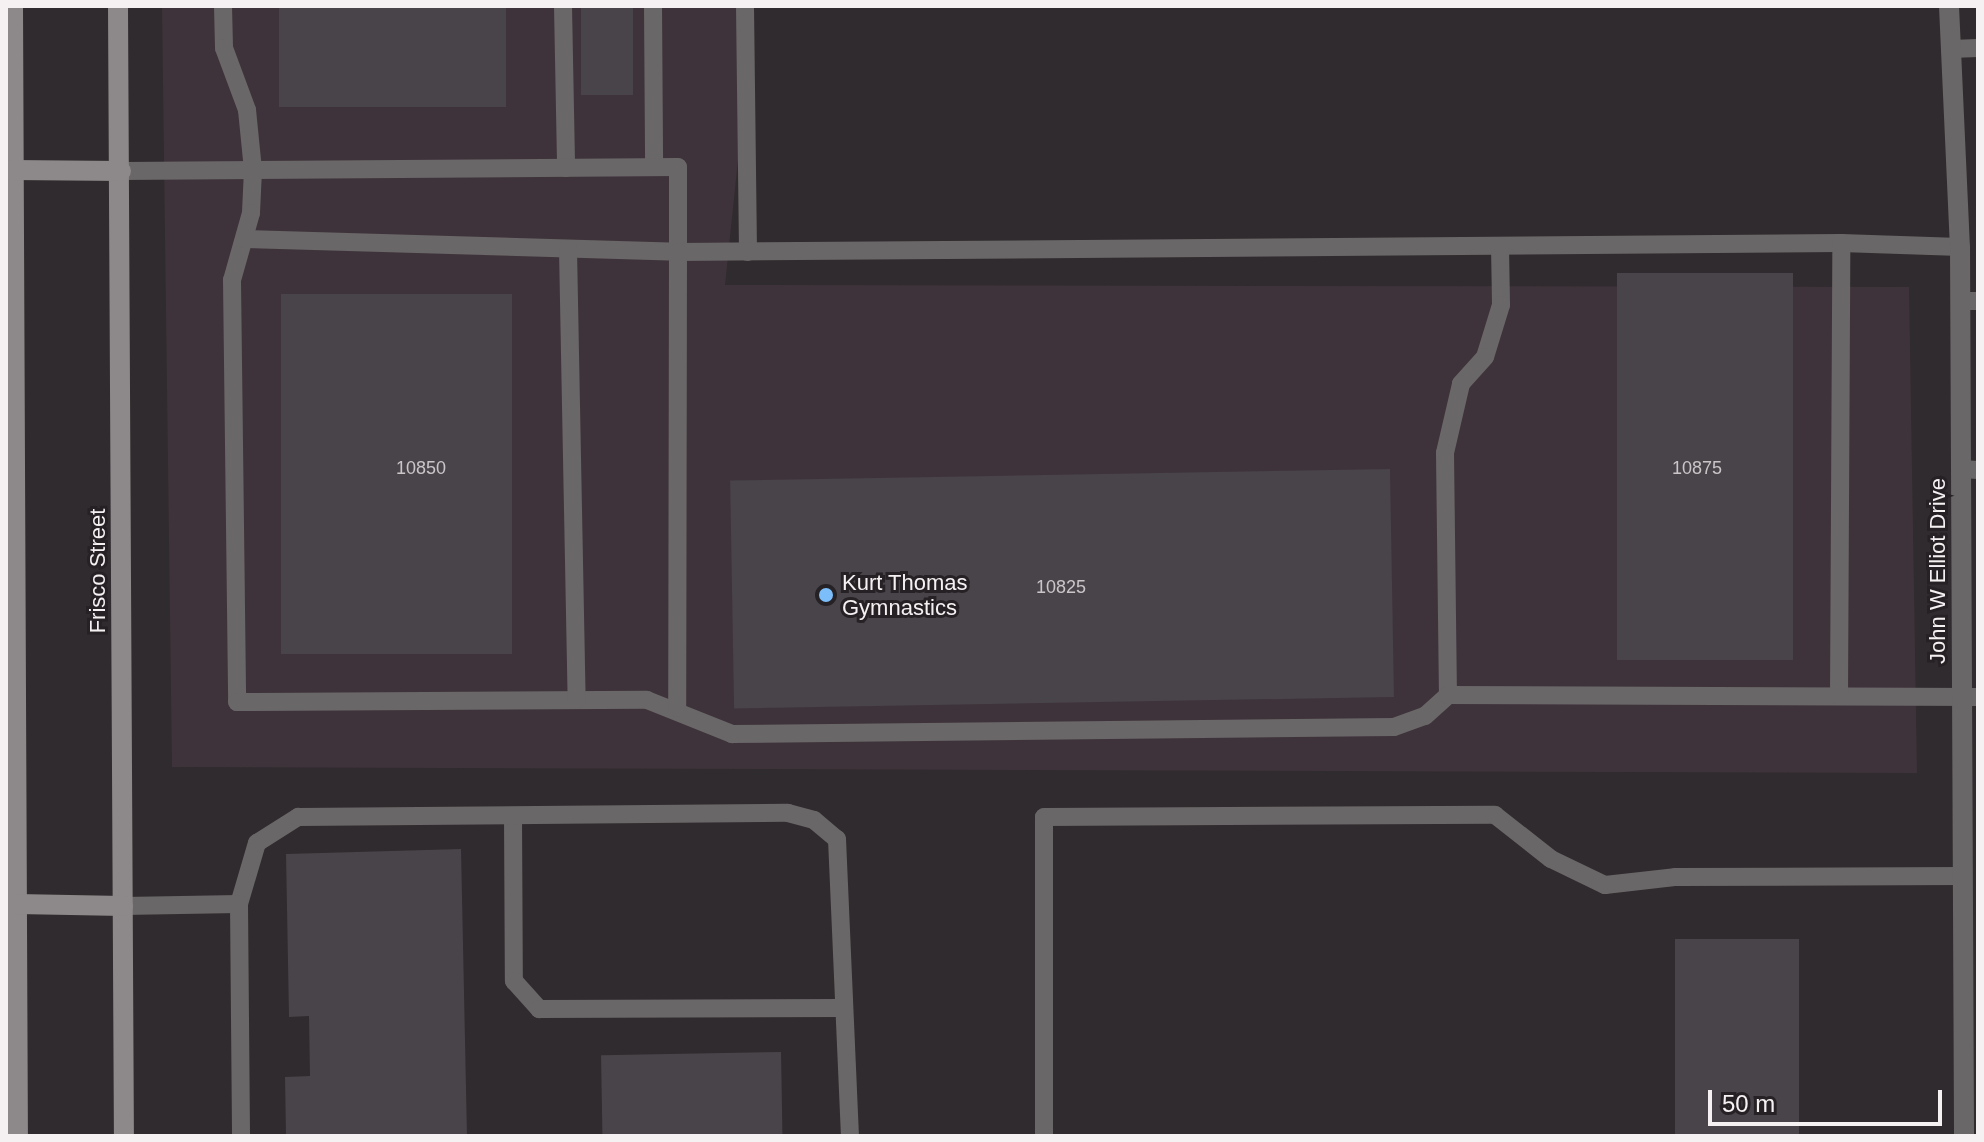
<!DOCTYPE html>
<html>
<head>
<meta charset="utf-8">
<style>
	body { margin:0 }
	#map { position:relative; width:1984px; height:1142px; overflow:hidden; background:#302b2e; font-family:Arial,sans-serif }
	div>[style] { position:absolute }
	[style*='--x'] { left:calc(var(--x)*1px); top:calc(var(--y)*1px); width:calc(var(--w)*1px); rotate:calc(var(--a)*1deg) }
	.built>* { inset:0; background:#3e333a }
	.building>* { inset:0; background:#484449; transform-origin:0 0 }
	.lane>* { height:18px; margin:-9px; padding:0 9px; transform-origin:9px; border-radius:9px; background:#6a6768 }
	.street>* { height:20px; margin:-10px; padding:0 10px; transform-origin:10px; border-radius:10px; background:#6a6768 }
	.secondary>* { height:20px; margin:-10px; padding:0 10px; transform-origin:10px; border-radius:10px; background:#8d8889 }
	.dots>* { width:22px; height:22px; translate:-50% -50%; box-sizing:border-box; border:4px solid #262124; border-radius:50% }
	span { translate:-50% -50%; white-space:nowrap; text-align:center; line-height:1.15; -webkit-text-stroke:6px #262124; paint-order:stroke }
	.number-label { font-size:18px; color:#cac6c8 }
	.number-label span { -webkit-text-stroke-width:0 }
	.street-label { font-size:22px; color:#f5f1f3 }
	.poi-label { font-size:22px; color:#f5f1f3 }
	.left { translate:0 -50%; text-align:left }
	.frame { position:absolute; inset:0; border:8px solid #f5f1f3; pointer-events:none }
	.scale { position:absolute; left:1708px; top:1090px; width:234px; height:36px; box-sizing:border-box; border:4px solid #f5f1f3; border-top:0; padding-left:10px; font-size:24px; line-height:28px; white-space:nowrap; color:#f5f1f3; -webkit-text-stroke:6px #262124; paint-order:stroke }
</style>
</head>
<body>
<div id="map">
	<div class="built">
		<div style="clip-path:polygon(162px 6px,754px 6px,725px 285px,1909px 287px,1917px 773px,172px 767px)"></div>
	</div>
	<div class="building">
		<div style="left:279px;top:6px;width:227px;height:101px"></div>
		<div style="left:581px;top:6px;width:52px;height:89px"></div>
		<div style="left:1617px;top:273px;width:176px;height:387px"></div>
		<div style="left:512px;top:294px;width:360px;height:231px;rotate:90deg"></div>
		<div style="left:1390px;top:469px;width:228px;height:660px;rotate:89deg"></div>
		<div style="clip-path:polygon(461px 849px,467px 1136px,286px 1136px,285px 1077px,310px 1076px,309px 1016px,289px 1017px,286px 854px)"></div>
		<div style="left:1675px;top:939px;width:124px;height:197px"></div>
		<div style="left:781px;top:1052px;width:84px;height:180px;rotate:89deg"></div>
	</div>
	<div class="lane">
		<div style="--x:223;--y:6;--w:42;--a:88.6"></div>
		<div style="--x:224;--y:48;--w:66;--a:69.6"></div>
		<div style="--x:247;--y:110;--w:60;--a:84.3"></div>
		<div style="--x:253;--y:170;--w:43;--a:92.7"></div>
		<div style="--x:251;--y:213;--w:70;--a:105.8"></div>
		<div style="--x:232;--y:280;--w:422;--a:89.3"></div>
		<div style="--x:237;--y:702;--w:410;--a:-0.3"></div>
		<div style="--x:647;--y:700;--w:92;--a:21.8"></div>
		<div style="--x:732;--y:734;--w:662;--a:-0.61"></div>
		<div style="--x:1394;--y:727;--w:33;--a:-20"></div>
		<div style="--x:1425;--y:716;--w:31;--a:-42"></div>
		<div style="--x:563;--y:6;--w:162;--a:88.9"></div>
		<div style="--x:653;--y:6;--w:161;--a:89.6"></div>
		<div style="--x:745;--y:6;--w:246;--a:89.3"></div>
		<div style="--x:1951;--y:49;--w:27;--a:-2"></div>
		<div style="--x:121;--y:171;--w:557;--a:-0.41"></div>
		<div style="--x:678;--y:167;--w:85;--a:90"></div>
		<div style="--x:678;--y:252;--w:1163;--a:-0.44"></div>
		<div style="--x:1841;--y:243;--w:119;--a:1.9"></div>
		<div style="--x:245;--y:239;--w:433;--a:1.7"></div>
		<div style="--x:678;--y:252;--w:456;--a:90.1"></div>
		<div style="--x:1500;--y:246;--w:59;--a:89"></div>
		<div style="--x:1501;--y:305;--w:54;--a:107.1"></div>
		<div style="--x:1485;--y:357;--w:36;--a:132"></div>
		<div style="--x:1461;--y:384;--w:71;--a:103.1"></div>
		<div style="--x:1445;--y:453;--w:242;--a:89.3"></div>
		<div style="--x:1448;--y:695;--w:530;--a:0.22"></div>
		<div style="--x:568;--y:249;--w:451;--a:88.9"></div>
		<div style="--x:1961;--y:301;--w:17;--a:0"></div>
		<div style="--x:1961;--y:469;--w:17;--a:3"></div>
		<div style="--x:1839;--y:696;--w:453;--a:-89.7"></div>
		<div style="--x:513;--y:816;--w:165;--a:89.7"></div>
		<div style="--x:514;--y:981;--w:38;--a:48"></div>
		<div style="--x:539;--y:1009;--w:305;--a:-0.2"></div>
		<div style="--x:239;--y:904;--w:64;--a:-73.6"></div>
		<div style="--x:257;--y:843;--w:49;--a:-32.4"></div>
		<div style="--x:298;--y:817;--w:490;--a:-0.5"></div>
		<div style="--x:788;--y:813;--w:27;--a:15"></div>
		<div style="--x:814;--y:820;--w:30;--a:40"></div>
		<div style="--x:837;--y:839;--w:297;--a:87.5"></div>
		<div style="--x:123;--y:906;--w:116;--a:-1"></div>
		<div style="--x:239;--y:904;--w:232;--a:89.5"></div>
		<div style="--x:1044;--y:1136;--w:319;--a:-90"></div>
		<div style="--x:1044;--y:817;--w:451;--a:-0.3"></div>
		<div style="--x:1495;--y:815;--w:71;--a:38.2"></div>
		<div style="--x:1551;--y:859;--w:60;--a:25.7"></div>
		<div style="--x:1605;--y:885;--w:70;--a:-6.5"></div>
		<div style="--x:1675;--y:877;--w:288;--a:-0.2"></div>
	</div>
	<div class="street">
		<div style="--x:1949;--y:6;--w:241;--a:87.4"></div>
		<div style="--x:1960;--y:247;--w:889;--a:89.74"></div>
	</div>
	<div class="secondary">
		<div style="--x:13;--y:6;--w:1130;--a:89.75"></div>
		<div style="--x:118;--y:6;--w:1130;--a:89.7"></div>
		<div style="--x:12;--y:170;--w:109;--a:0.5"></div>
		<div style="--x:17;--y:904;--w:106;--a:1.1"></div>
	</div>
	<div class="dots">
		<div style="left:826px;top:595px;background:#7cbef9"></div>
	</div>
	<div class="number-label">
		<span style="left:421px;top:468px">10850</span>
		<span style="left:1697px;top:468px">10875</span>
		<span style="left:1061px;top:587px">10825</span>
	</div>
	<div class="street-label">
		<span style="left:98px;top:571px;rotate:-90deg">Frisco Street</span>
		<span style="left:1938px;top:571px;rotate:-90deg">John W Elliot Drive</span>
	</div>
	<div class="poi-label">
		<span class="left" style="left:842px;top:595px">Kurt Thomas<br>Gymnastics</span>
	</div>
	<div class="frame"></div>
	<div class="scale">50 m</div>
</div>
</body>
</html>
